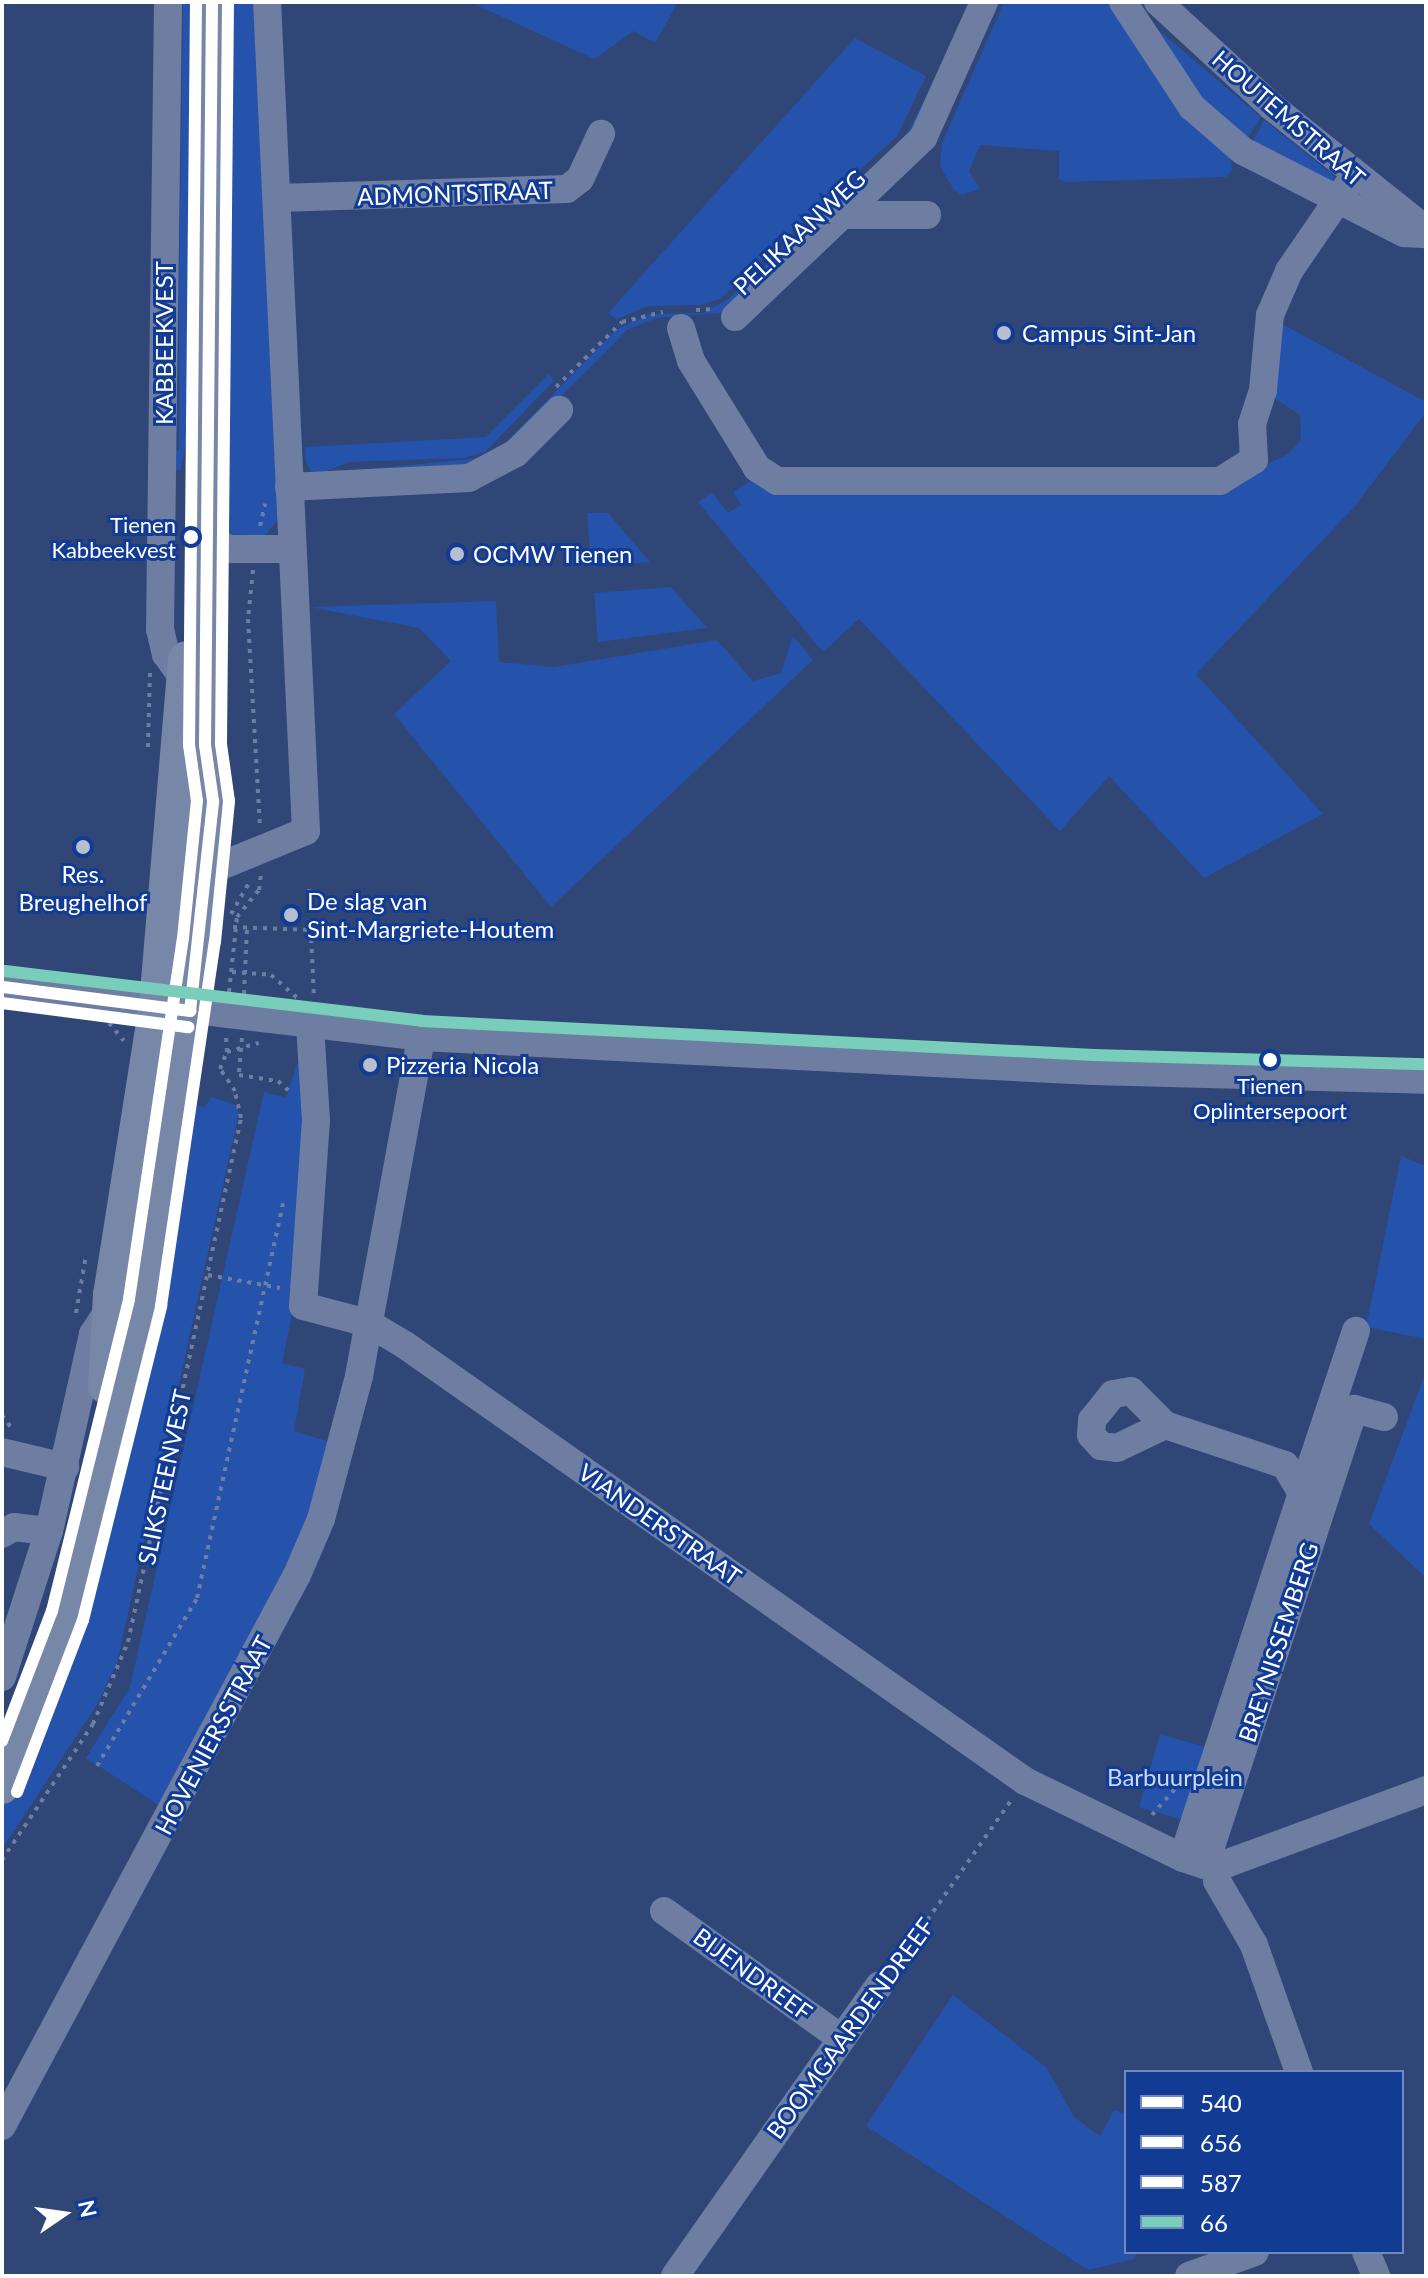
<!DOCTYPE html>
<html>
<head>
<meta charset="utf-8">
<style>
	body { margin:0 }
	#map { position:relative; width:1428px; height:2278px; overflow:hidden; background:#2f4677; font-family:Lato,sans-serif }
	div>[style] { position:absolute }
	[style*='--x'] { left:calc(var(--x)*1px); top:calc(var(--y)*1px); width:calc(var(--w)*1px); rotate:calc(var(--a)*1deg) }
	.green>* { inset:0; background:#2552ab; transform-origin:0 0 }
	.path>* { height:4px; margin-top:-2px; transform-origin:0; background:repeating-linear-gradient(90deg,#6d7ea2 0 4px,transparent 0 10px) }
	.minor>* { height:28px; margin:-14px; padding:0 14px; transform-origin:14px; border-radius:14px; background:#6d7ea2 }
	.major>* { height:36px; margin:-18px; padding:0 18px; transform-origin:18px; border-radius:18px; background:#7687a7 }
	.bus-1>* { height:12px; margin:-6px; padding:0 6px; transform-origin:6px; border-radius:6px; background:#fff }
	.bus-2>* { height:12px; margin:-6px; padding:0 6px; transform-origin:6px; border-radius:6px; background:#fff }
	.bus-3>* { height:12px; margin:-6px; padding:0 6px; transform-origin:6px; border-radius:6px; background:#fff }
	.bus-4>* { height:12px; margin:-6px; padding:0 6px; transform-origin:6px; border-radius:6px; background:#79cebb }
	.dots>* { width:22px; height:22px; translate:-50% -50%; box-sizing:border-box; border:4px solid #123b94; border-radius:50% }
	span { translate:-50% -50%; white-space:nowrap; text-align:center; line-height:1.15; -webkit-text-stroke:6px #123b94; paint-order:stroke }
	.bus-label { font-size:22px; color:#fff }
	.right { translate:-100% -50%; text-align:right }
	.street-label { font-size:24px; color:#fff }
	.poi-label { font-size:24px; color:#fff }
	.left { translate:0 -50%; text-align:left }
	.park-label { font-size:24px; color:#c8dafd }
	.frame { position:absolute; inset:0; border:4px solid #fff; pointer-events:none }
	.legend { position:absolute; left:1124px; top:2070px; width:280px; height:184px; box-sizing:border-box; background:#123b94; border:2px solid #7189bf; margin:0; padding:10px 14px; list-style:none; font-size:24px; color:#fff }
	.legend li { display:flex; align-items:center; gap:16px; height:40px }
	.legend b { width:40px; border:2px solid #7189bf }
	.north { position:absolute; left:24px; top:2174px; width:80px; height:80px; -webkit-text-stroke:6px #123b94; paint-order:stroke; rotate:77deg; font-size:22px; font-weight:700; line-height:32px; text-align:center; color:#fff }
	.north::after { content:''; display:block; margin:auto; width:28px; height:36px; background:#fff; clip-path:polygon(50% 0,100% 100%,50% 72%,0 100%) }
</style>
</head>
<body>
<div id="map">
	<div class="green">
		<div style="clip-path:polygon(183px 2px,194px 2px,189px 432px,180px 470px,168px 471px,168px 451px,179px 450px,179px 296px,169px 296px,179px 287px)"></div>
		<div style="clip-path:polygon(224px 2px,258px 2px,279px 518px,264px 537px,227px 533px,219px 522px)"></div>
		<div style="clip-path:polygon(470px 2px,678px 2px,655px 43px,634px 31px,594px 59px)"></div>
		<div style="clip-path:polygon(1004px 2px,1112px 2px,1231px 154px,1232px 170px,1226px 177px,1067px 182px,1059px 179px,1059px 151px,980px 145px,969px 171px,980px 189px,962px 195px,954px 190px,940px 166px,942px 143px)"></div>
		<div style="clip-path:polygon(1156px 28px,1261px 117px,1246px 141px,1212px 120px)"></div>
		<div style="clip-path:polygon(855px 38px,926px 76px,897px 136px,720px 299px,700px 305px,648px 306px,617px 319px,608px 313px)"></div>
		<div style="clip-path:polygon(933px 82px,939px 86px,907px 146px,720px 313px,657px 318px,628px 329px,502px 455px,483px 466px,327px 478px,347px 471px,492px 457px,617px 329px,650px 314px,703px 313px,728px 299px,905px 139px)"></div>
		<div style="clip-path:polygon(1264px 120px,1334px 176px,1333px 185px,1250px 147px)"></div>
		<div style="clip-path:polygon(1282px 324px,1426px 402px,1426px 412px,1355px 506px,1196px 674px,1323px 814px,1204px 878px,1109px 776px,1060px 831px,859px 619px,823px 652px,698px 502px,712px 492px,728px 513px,741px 505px,733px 492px,754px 478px,764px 490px,779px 494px,1210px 492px,1288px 454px,1301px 440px,1300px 415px,1274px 398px)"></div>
		<div style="clip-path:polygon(549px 374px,554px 381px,485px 452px,463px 458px,349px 462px,322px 473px,310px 470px,306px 461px,305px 447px,486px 437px)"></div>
		<div style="clip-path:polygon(587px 513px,608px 513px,650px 562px,591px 567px)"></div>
		<div style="clip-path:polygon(671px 587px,707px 628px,598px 642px,594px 593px)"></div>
		<div style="clip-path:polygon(496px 601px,499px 662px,554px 667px,717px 640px,753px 681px,781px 673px,793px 636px,813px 660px,551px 907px,394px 714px,451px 661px,419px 628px,310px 607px)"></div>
		<div style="clip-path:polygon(300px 1055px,306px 1093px,298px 1286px,282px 1363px,305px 1369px,294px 1431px,327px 1441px,305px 1530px,165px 1809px,86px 1758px,130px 1687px,264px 1092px,286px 1098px)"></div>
		<div style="clip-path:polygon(211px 1097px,235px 1105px,239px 1113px,117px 1663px,98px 1703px,2px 1849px,2px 1797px,192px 1105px,205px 1107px)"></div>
		<div style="clip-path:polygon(1401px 1156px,1426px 1166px,1426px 1339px,1366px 1327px)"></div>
		<div style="clip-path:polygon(1426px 1371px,1426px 1578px,1369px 1524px)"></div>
		<div style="left:1160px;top:1734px;width:54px;height:76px;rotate:16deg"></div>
		<div style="clip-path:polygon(953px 1995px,1047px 2068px,1074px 2117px,1100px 2136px,1114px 2110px,1126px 2114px,1126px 2252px,1136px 2252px,1135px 2259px,1088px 2270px,866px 2126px)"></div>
	</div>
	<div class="path">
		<div style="--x:696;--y:310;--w:19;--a:-3"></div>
		<div style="--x:556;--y:387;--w:93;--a:-44.6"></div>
		<div style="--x:622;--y:322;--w:42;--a:-13.7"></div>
		<div style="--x:260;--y:526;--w:23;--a:-77"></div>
		<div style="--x:253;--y:570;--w:49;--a:95.8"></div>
		<div style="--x:248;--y:619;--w:206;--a:86.7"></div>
		<div style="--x:148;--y:747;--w:75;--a:-88.5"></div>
		<div style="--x:309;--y:889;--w:110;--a:87.4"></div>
		<div style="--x:231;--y:914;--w:39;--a:-60"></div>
		<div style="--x:233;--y:927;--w:78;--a:2.2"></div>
		<div style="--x:232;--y:972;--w:39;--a:4"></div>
		<div style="--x:271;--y:975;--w:35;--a:41"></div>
		<div style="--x:229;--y:992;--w:75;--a:-83.9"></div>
		<div style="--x:237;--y:917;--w:35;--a:-51"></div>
		<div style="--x:259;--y:890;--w:16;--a:-83"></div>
		<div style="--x:244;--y:994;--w:66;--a:-87.4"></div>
		<div style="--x:109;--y:1023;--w:23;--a:50"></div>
		<div style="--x:242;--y:1038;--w:37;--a:95"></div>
		<div style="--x:239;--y:1075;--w:39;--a:9"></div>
		<div style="--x:278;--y:1081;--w:15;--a:42"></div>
		<div style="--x:227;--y:1052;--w:33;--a:-16"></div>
		<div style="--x:220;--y:1069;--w:18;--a:-68"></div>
		<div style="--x:227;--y:1052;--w:15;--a:-94"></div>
		<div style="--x:208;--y:1275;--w:73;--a:10.2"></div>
		<div style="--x:76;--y:1313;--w:59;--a:-80.2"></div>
		<div style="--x:2;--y:1415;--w:17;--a:54"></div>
		<div style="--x:97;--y:1766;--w:196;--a:-59.2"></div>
		<div style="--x:197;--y:1598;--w:409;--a:-77.7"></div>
		<div style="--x:1152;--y:1815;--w:45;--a:-48.6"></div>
		<div style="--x:2;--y:1860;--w:164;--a:-56.2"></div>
		<div style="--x:93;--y:1724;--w:89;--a:-66.9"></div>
		<div style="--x:128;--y:1642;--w:536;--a:-77.83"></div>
		<div style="--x:241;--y:1118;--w:28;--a:-103"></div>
		<div style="--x:235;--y:1091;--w:27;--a:-124"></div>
		<div style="--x:893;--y:1969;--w:208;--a:-55"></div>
	</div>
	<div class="minor">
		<div style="--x:168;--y:2;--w:627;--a:90.73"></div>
		<div style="--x:160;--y:629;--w:26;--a:77"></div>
		<div style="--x:166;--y:654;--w:29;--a:55"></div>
		<div style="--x:1123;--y:2;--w:126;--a:56.7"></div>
		<div style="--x:1192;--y:107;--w:67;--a:40.8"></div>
		<div style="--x:1243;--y:151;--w:181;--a:27"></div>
		<div style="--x:1404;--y:233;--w:22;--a:3"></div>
		<div style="--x:1158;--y:2;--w:154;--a:42.6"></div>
		<div style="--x:1271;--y:106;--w:197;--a:38.6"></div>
		<div style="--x:277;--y:198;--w:290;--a:-1.8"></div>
		<div style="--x:567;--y:189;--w:16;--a:-38"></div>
		<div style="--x:580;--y:179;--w:50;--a:-65"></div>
		<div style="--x:843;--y:215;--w:84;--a:0"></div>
		<div style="--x:735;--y:317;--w:260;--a:-43.6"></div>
		<div style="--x:923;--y:138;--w:149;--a:-65.8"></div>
		<div style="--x:681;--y:328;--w:34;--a:73"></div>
		<div style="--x:691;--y:361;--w:126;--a:58.3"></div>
		<div style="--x:757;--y:468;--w:24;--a:33"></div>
		<div style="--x:777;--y:481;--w:443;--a:0"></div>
		<div style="--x:1220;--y:481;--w:40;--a:-32"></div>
		<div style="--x:1254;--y:460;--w:36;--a:-93"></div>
		<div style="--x:1252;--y:424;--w:36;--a:-72"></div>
		<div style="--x:1263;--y:390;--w:75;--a:-84.7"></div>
		<div style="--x:1270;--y:315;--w:48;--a:-66.6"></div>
		<div style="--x:1289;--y:271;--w:115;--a:-55.6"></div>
		<div style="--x:289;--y:487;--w:180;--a:-2.9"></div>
		<div style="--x:469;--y:478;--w:53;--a:-28"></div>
		<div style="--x:516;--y:453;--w:61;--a:-45"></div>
		<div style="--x:206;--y:539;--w:27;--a:22"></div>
		<div style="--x:231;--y:549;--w:61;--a:0"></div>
		<div style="--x:206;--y:872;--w:108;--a:-22.3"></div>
		<div style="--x:306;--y:831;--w:830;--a:-92.69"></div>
		<div style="--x:2;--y:987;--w:422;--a:6.8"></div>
		<div style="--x:421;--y:1037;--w:673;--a:2.9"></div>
		<div style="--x:1093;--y:1071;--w:333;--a:1.5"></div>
		<div style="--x:310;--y:1025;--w:95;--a:86.4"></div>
		<div style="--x:316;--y:1120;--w:186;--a:94"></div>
		<div style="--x:303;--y:1306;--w:67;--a:14.7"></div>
		<div style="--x:368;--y:1323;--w:43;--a:30.7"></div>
		<div style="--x:405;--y:1345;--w:758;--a:35.12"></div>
		<div style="--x:1025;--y:1781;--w:176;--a:26"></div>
		<div style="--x:1183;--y:1858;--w:23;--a:18"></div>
		<div style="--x:1205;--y:1865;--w:23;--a:-5"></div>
		<div style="--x:1228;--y:1863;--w:211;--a:-20.2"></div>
		<div style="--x:1165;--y:1425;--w:53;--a:154.4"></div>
		<div style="--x:1117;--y:1448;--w:16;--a:-173"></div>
		<div style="--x:1101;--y:1446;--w:15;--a:-132"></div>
		<div style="--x:1091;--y:1435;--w:15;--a:-86"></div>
		<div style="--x:1092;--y:1420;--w:33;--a:-51"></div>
		<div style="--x:1113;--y:1394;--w:18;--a:-9"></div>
		<div style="--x:1131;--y:1391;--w:48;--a:45"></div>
		<div style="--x:1165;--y:1425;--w:126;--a:18.4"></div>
		<div style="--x:1285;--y:1465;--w:33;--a:59"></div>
		<div style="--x:1302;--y:1493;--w:384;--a:108.1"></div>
		<div style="--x:2;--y:1452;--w:65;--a:13.4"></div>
		<div style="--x:1302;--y:1493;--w:171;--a:-71.6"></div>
		<div style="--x:2;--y:1534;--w:14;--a:-30"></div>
		<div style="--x:14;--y:1527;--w:35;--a:7"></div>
		<div style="--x:2;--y:1677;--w:153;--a:-72.2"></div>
		<div style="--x:49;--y:1531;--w:202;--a:-77.4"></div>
		<div style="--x:93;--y:1334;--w:24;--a:-57"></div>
		<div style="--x:1205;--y:1865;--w:480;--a:-71.9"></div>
		<div style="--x:1354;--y:1409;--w:31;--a:15"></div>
		<div style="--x:1217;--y:1881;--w:74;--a:60"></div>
		<div style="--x:1254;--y:1945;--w:135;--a:70.5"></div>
		<div style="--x:664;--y:1911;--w:218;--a:35.7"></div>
		<div style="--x:2;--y:2126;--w:625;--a:-61.84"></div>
		<div style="--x:297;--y:1575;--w:61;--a:-66.8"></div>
		<div style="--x:321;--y:1519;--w:148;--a:-75.1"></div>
		<div style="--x:359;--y:1376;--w:345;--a:-79.6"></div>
		<div style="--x:1366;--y:2252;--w:26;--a:67"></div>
		<div style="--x:675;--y:2276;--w:355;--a:-54.9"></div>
		<div style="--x:1189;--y:2276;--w:70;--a:-20"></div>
	</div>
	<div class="major">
		<div style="--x:106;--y:1386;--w:91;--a:-86.9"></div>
		<div style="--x:111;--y:1295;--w:294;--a:-81"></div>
		<div style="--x:157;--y:1005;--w:347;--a:-85.2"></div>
		<div style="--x:2;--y:1786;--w:182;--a:-69.1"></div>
		<div style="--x:67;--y:1616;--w:324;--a:-76"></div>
		<div style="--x:145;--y:1302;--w:366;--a:-81.5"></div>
		<div style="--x:199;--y:940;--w:140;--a:-84.2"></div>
		<div style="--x:213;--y:801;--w:57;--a:-98.1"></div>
		<div style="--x:205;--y:745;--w:743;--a:-89.46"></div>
	</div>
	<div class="bus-1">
		<div style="--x:3;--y:987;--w:189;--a:7.3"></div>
		<div style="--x:190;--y:1011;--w:211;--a:-83.7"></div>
		<div style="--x:213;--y:801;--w:57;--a:-98.1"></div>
		<div style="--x:205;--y:745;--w:743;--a:-89.46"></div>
	</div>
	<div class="bus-2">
		<div style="--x:2;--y:1003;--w:188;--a:7.4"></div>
		<div style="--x:17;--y:1792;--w:184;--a:-69"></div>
		<div style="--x:83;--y:1620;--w:324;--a:-76"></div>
		<div style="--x:161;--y:1306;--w:368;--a:-81.6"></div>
		<div style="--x:215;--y:942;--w:142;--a:-84.3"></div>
		<div style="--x:229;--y:801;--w:58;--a:-98"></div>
		<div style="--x:221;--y:744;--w:742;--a:-89.46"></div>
	</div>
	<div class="bus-3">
		<div style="--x:2;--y:1741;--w:139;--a:-69"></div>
		<div style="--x:52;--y:1611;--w:321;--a:-76.1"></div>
		<div style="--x:129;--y:1299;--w:365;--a:-81.5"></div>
		<div style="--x:183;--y:938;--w:138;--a:-84.2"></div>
		<div style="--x:197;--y:801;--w:57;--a:-98.1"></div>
		<div style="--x:189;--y:745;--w:743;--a:-89.46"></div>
	</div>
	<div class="bus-4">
		<div style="--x:5;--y:971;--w:420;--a:6.8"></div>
		<div style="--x:422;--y:1021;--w:673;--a:2.9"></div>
		<div style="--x:1094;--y:1055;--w:332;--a:1.6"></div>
	</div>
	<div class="dots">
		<div style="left:1004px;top:333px;background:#b6becf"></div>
		<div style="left:191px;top:537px;background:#fff"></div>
		<div style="left:457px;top:554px;background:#b6becf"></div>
		<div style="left:83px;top:847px;background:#b6becf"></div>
		<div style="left:291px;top:915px;background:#b6becf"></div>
		<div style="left:1270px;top:1060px;background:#fff"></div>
		<div style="left:370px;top:1065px;background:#b6becf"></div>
	</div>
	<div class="bus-label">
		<span class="right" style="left:176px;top:537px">Tienen<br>Kabbeekvest</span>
		<span style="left:1270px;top:1098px">Tienen<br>Oplintersepoort</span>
	</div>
	<div class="street-label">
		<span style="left:1289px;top:118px;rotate:41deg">HOUTEMSTRAAT</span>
		<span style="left:455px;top:193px;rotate:-2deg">ADMONTSTRAAT</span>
		<span style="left:799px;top:232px;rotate:-43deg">PELIKAANWEG</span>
		<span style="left:164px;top:343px;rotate:-90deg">KABBEEKVEST</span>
		<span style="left:164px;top:1477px;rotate:-78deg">SLIKSTEENVEST</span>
		<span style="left:660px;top:1524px;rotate:35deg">VIANDERSTRAAT</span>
		<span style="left:1278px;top:1642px;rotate:-72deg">BREYNISSEMBERG</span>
		<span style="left:213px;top:1735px;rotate:-62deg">HOVENIERSSTRAAT</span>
		<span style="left:753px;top:1974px;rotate:36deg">BIJENDREEF</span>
		<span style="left:850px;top:2028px;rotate:-54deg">BOOMGAARDENDREEF</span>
	</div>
	<div class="poi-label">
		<span class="left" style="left:1022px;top:333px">Campus Sint-Jan</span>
		<span class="left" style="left:473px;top:554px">OCMW Tienen</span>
		<span style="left:83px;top:888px">Res.<br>Breughelhof</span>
		<span class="left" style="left:307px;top:915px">De slag van<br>Sint-Margriete-Houtem</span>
		<span class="left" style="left:386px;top:1065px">Pizzeria Nicola</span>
	</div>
	<div class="park-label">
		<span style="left:1175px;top:1777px">Barbuurplein</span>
	</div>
	<div class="frame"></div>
	<ul class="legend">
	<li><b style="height:10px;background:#fff"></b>540</li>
	<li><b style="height:10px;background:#fff"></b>656</li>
	<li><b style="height:10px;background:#fff"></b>587</li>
	<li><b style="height:10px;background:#79cebb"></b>66</li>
	</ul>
	<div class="north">N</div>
</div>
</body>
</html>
